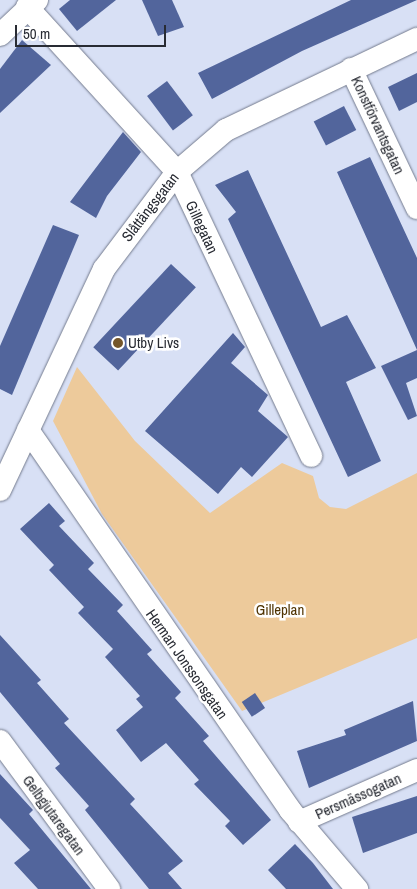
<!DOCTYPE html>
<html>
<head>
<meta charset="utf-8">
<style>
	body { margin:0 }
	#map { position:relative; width:417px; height:889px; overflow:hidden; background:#d8e0f5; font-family:"Archivo Narrow",sans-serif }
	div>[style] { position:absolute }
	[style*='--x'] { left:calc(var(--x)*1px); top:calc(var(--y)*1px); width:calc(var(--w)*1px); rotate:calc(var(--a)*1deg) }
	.green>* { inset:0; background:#edca9b }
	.building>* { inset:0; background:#52659c; transform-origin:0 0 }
	.roads { filter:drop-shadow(0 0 1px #737a8d) drop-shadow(0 0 1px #737a8d) }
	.street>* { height:22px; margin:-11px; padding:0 11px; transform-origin:11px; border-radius:11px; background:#fff }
	.dots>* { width:14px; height:14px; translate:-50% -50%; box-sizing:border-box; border:2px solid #fff; border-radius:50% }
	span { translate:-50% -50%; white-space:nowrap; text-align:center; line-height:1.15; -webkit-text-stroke:5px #fff; paint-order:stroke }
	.street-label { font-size:15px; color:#282b33 }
	.poi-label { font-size:15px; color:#282b33 }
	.left { translate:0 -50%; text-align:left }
	.park-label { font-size:15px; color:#503403 }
	.scale { position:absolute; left:15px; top:25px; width:151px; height:22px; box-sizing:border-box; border:2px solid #282b33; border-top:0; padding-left:6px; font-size:15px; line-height:18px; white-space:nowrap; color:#282b33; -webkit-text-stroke:4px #fff; paint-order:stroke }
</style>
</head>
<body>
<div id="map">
	<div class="green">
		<div style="clip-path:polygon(77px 367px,135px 441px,210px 513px,282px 463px,313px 476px,319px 498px,330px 507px,346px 509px,417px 473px,417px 638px,242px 711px,102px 514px,53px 421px)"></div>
	</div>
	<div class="building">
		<div style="clip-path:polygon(70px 0,116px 0,77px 31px,59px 9px)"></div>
		<div style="clip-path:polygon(142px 0,172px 0,184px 27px,158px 36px)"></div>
		<div style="clip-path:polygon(351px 0,417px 0,302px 51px,212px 99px,198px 73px)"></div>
		<div style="clip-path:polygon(22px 40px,51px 65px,0 113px,0 69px)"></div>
		<div style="clip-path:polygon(417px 73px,417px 102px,399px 111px,388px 87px)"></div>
		<div style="left:167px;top:81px;width:43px;height:25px;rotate:53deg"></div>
		<div style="left:344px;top:106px;width:27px;height:34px;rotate:63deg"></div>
		<div style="clip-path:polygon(123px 132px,141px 152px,107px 196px,96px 218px,70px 202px)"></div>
		<div style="clip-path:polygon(370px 157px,417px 258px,417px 378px,406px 383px,417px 416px,408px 420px,381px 366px,417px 350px,337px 172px)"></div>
		<div style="clip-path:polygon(248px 170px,321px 327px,347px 315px,376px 368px,346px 382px,381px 461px,348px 477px,228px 219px,236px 212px,215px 185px)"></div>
		<div style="clip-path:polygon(53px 225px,79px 235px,12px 395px,0 389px,0 346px)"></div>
		<div style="left:171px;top:264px;width:34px;height:114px;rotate:43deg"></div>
		<div style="clip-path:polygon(233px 333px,245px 347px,231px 363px,268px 395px,258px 411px,288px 437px,252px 477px,241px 467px,218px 494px,145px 431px)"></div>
		<div style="clip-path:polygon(49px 503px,65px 521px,59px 526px,94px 563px,88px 569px,123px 605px,117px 611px,152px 650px,147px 654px,181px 692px,175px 698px,209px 736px,203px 741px,271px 820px,243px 845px,225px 826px,230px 821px,194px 784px,199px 780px,166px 743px,141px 762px,116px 730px,143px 707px,136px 699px,140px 696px,105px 657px,113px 649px,78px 613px,84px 607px,49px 570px,54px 565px,20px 529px)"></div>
		<div style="clip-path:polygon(0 635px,41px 680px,37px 683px,69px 719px,64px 723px,135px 799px,130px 804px,183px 861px,168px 873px,182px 889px,149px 889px,85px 810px,89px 806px,55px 768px,60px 764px,0 692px)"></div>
		<div style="left:255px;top:693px;width:18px;height:16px;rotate:56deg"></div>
		<div style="clip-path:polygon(413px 701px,417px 741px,309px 788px,297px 751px,346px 735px,344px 730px)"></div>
		<div style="clip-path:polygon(0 774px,33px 810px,29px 814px,91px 889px,38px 889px,14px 863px,30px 850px,0 818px)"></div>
		<div style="clip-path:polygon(417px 796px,417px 833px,363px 853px,352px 817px)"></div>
		<div style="clip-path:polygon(295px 844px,313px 863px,333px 889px,286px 889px,268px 870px)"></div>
	</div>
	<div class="roads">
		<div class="street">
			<div style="--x:27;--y:7;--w:223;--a:47.7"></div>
			<div style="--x:177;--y:172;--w:314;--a:64.7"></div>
			<div style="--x:0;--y:35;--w:51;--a:-43.4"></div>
			<div style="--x:351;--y:69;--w:154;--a:64.6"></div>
			<div style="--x:28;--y:430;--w:462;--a:55.4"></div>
			<div style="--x:290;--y:810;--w:104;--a:49.7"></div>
			<div style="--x:0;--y:490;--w:244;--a:-64.8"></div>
			<div style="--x:104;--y:269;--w:121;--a:-53"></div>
			<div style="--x:177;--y:172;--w:65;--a:-40.6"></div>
			<div style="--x:226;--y:130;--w:212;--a:-25.5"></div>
			<div style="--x:0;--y:741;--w:184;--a:53.6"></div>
			<div style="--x:299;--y:822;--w:129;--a:-23.8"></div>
		</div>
	</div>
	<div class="dots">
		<div style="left:118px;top:343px;background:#74562a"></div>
	</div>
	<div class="street-label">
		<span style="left:378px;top:125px;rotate:65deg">Konstförvantsgatan</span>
		<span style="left:150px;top:207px;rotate:-52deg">Slåttängsgatan</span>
		<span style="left:202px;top:227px;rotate:65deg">Gillegatan</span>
		<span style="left:187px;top:664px;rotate:55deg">Herman Jonssonsgatan</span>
		<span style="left:358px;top:796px;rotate:-24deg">Persmässogatan</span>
		<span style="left:54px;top:815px;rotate:54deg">Gelbgjutaregatan</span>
	</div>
	<div class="poi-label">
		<span class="left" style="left:128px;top:343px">Utby Livs</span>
	</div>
	<div class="park-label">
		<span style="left:280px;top:610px">Gilleplan</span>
	</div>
	<div class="scale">50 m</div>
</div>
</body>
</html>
